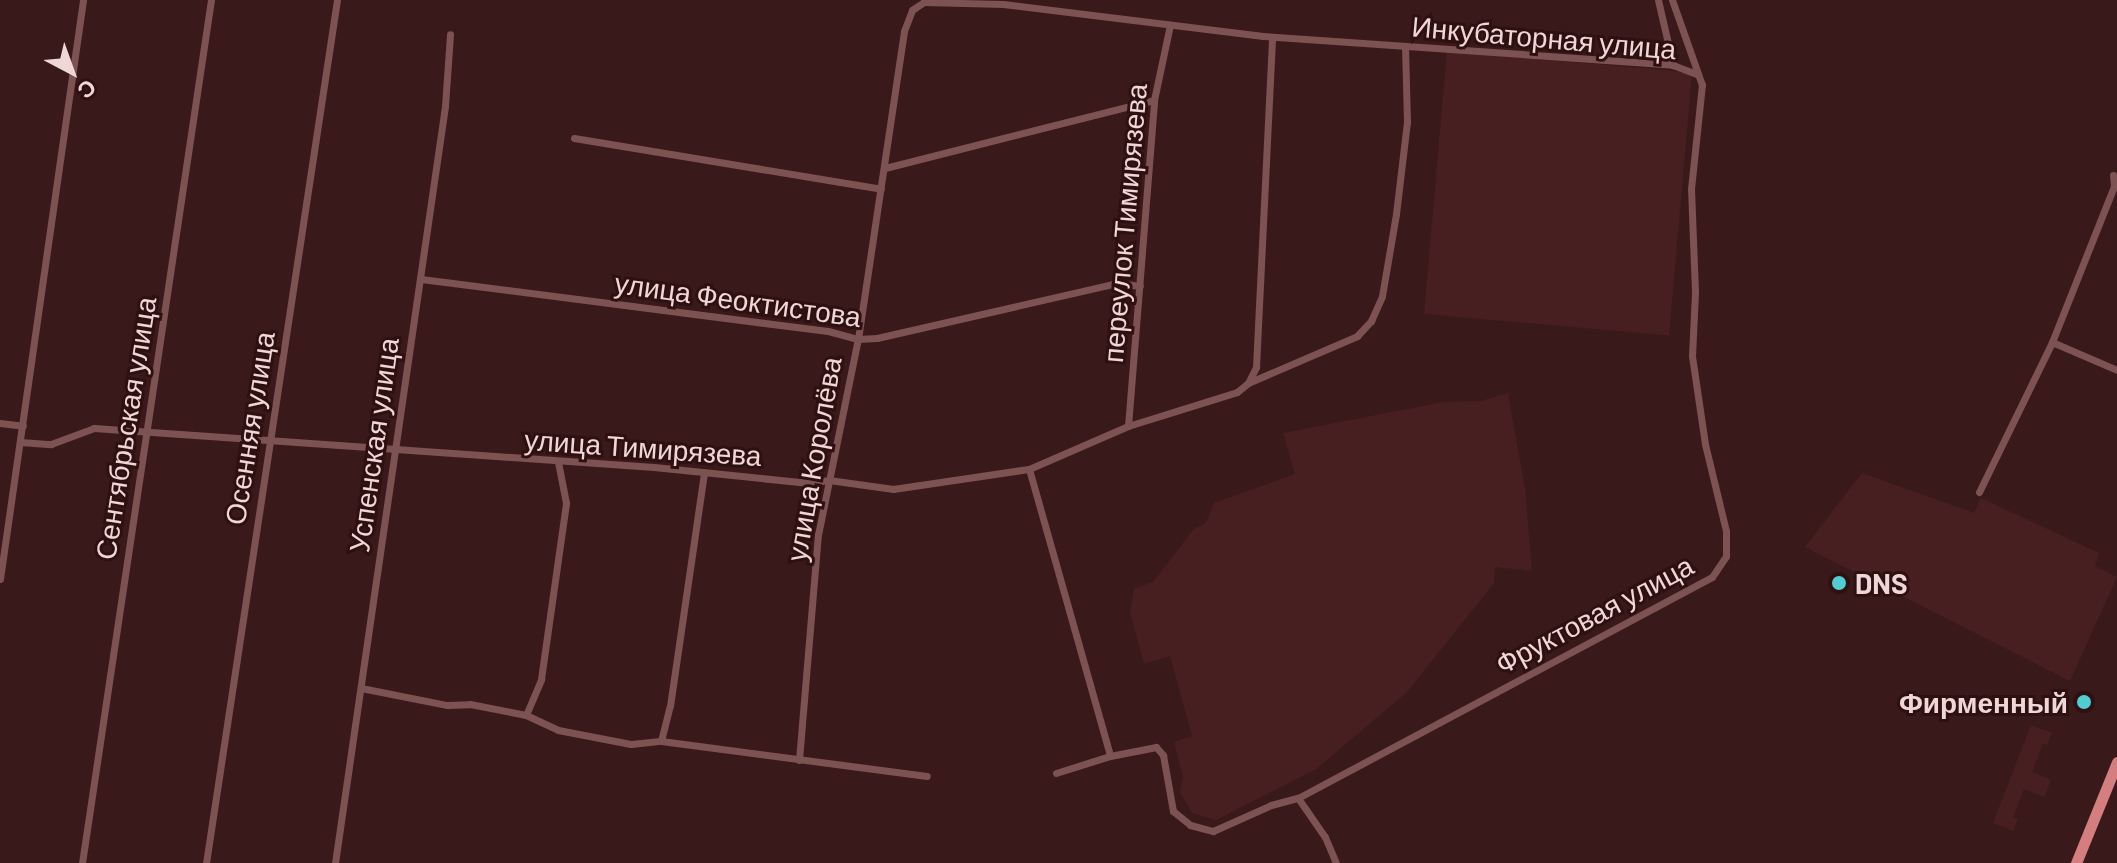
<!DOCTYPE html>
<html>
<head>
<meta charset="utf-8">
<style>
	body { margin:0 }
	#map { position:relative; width:2117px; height:863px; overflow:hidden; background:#3a191a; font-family:Barlow,sans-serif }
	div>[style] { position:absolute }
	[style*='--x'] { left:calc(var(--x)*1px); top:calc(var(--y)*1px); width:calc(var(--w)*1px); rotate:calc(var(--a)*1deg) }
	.built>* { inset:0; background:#471f20; transform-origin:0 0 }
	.minor>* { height:7px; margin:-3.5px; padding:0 3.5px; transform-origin:3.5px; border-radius:3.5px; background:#7d5252 }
	.primary>* { height:11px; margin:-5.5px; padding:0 5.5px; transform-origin:5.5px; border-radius:5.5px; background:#d57e7f }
	.dots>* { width:22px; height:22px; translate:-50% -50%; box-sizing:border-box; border:4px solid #2f1011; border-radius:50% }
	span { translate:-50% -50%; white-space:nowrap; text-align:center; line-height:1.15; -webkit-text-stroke:6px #2f1011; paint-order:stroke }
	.street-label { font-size:28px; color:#eed7d6 }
	.poi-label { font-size:28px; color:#eed7d6; font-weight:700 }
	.left { translate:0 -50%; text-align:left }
	.right { translate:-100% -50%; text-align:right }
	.north { position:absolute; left:32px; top:32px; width:80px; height:80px; -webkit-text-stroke:6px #2f1011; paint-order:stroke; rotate:139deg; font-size:22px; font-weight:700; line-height:32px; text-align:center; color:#eed7d6 }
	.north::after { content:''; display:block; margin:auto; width:28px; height:36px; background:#eed7d6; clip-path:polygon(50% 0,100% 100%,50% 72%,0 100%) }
</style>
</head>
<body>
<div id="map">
	<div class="built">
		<div style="left:1447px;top:51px;width:246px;height:264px;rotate:5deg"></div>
		<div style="clip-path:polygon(1508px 393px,1525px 489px,1532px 571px,1495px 567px,1494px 583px,1406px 693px,1316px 769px,1216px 820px,1192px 813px,1180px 792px,1183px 777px,1174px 742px,1192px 736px,1170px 656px,1144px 664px,1130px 612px,1134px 589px,1153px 582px,1194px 529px,1206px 523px,1214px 503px,1295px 474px,1283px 433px,1444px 402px,1481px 401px)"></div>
		<div style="clip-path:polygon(1862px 473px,1974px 513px,1981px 498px,2099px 553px,2095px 566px,2117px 577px,2070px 681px,1805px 547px)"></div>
		<div style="clip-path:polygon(2031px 725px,2052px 733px,2047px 745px,2043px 744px,2032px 772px,2051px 780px,2044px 797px,2024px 789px,2013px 817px,2018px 819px,2013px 831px,1993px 823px)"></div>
	</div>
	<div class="minor">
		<div style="--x:1658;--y:0;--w:67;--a:77"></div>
		<div style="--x:574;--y:138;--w:311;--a:9.4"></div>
		<div style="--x:885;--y:168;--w:277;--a:-14.2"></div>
		<div style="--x:421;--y:279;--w:410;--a:7.3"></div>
		<div style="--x:828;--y:331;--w:31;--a:15"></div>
		<div style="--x:858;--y:339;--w:19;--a:-3"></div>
		<div style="--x:877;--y:338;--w:247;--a:-12.9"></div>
		<div style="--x:1118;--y:283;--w:22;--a:8"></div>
		<div style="--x:2052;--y:342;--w:71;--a:23.3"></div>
		<div style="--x:1248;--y:383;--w:18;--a:-63"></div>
		<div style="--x:1256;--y:367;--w:330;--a:-87.2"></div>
		<div style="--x:0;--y:423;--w:23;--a:7"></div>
		<div style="--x:1128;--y:426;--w:327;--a:-85.4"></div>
		<div style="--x:1154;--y:100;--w:77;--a:-78"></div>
		<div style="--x:20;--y:442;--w:31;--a:4"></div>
		<div style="--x:51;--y:444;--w:46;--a:-20.4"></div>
		<div style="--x:94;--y:428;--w:561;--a:3.98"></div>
		<div style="--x:654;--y:467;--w:156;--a:5.9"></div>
		<div style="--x:809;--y:483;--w:20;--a:-9"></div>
		<div style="--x:829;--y:480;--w:65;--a:8"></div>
		<div style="--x:893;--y:489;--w:137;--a:-8.4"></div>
		<div style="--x:1029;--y:469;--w:108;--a:-23.5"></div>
		<div style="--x:1128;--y:426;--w:114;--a:-17.3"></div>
		<div style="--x:1237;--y:392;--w:14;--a:-39"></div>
		<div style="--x:1248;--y:383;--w:119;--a:-23.3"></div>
		<div style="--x:1357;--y:336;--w:21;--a:-47"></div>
		<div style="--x:1371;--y:321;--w:27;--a:-66"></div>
		<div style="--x:1382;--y:296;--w:83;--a:-80.3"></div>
		<div style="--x:1396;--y:214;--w:93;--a:-83.2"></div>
		<div style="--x:1407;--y:122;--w:75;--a:-91.5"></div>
		<div style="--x:1029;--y:469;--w:298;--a:74.2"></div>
		<div style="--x:1110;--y:756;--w:47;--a:-11.1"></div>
		<div style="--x:1156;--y:747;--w:11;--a:49"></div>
		<div style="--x:1163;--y:755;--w:57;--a:79.9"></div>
		<div style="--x:1173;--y:811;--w:22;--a:39"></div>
		<div style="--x:1190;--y:825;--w:24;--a:15"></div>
		<div style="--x:1213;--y:831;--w:64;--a:-24.1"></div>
		<div style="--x:1271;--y:805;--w:28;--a:-15"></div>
		<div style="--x:1298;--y:798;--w:469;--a:-28.1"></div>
		<div style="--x:1712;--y:577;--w:25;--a:-56"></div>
		<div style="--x:1726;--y:556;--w:25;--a:-90"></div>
		<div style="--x:1726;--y:531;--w:89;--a:-103.6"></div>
		<div style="--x:1705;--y:444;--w:89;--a:-98.4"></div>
		<div style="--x:1692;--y:356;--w:64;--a:-87.3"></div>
		<div style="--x:1695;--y:292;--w:103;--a:-92.2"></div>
		<div style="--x:1691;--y:189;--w:105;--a:-84"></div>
		<div style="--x:1702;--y:85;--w:90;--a:-109.4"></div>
		<div style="--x:1979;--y:492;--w:167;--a:-64"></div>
		<div style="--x:2052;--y:342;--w:168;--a:-68.3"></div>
		<div style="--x:2114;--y:186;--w:11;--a:-95"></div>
		<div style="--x:0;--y:579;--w:585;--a:-81.84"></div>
		<div style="--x:361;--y:688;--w:88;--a:11.2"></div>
		<div style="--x:447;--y:705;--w:23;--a:-2"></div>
		<div style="--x:470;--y:704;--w:57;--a:11.1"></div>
		<div style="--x:526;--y:715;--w:35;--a:25"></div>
		<div style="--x:558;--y:730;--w:74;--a:10.9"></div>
		<div style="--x:631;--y:744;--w:30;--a:-6"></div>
		<div style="--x:661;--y:741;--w:268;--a:7.5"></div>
		<div style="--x:526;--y:715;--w:39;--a:-67"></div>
		<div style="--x:541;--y:679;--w:178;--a:-81.9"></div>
		<div style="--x:566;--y:503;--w:42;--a:-101"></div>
		<div style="--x:661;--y:741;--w:36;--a:-76"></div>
		<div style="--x:670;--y:706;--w:236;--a:-81.7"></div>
		<div style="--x:799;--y:760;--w:226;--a:-85.2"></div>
		<div style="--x:818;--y:535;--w:200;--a:-78.5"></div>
		<div style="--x:858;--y:339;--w:311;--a:-81.5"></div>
		<div style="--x:904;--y:31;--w:22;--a:-69"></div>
		<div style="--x:912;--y:10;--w:14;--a:-34"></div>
		<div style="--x:924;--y:2;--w:79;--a:1.5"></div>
		<div style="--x:1003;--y:4;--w:262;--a:7"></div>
		<div style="--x:1263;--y:36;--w:411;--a:4"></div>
		<div style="--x:1673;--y:65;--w:25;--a:21"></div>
		<div style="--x:1056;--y:773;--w:57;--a:-17.5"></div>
		<div style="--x:1298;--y:798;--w:47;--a:55.3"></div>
		<div style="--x:1325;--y:837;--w:28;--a:67"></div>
		<div style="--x:82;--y:863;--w:873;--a:-81.5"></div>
		<div style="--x:206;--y:863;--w:873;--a:-81.37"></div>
		<div style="--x:335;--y:863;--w:765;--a:-81.73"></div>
		<div style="--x:445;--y:106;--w:72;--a:-86"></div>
	</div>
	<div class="primary">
		<div style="--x:2076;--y:863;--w:109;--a:-67.9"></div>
	</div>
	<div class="dots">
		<div style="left:1839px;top:583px;background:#51ccd2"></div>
		<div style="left:2084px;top:702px;background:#51ccd2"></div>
	</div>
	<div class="street-label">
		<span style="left:1544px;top:37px;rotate:5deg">Инкубаторная улица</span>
		<span style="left:1124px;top:223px;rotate:-85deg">переулок Тимирязева</span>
		<span style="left:738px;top:299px;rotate:8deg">улица Феоктистова</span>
		<span style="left:125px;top:428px;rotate:-81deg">Сентябрьская улица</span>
		<span style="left:249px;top:428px;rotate:-81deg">Осенняя улица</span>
		<span style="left:373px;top:445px;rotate:-82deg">Успенская улица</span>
		<span style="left:643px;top:447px;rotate:4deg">улица Тимирязева</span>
		<span style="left:813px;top:459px;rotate:-80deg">улица Королёва</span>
		<span style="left:1594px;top:614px;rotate:-28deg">Фруктовая улица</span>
	</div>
	<div class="poi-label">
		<span class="left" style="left:1855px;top:583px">DNS</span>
		<span class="right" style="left:2068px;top:702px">Фирменный</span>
	</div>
	<div class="north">С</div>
</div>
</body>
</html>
